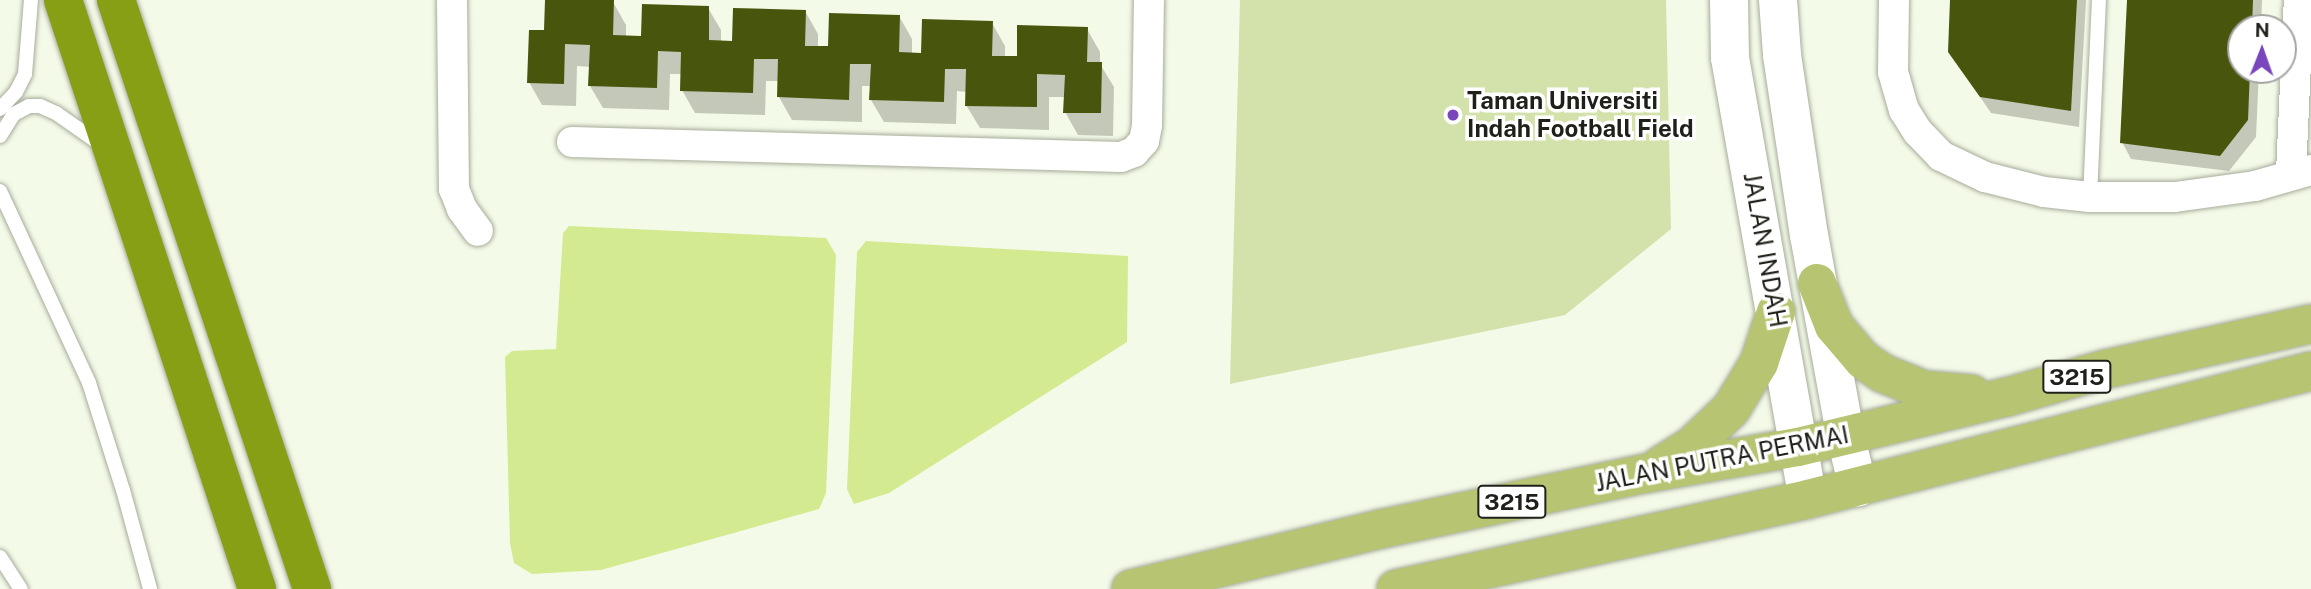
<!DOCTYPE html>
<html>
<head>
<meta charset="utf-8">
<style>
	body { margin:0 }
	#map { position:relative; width:2311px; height:589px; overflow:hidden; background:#f4fae8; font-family:"Public Sans",sans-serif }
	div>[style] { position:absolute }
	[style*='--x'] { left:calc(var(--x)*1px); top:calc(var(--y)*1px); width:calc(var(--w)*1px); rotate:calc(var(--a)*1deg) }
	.green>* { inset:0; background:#d3e2aa }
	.water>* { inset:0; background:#d3ea90 }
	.shadow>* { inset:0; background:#0003 }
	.building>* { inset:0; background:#48550d }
	.roads { filter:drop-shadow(0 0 2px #a7ac9b) drop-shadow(0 0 2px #a7ac9b) }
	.lane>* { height:14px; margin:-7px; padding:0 7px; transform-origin:7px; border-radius:7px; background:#fff }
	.street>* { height:30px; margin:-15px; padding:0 15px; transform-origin:15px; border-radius:15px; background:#fff }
	.secondary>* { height:38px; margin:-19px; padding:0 19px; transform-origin:19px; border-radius:19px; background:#fff }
	.primary>* { height:38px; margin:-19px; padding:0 19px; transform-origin:19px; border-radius:19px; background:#b7c572 }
	.highway>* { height:38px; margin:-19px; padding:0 19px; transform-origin:19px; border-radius:19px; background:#879f14 }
	.dots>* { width:19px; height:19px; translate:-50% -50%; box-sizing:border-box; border:4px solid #fff; border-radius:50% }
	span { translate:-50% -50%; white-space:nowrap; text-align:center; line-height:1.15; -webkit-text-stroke:7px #fff; paint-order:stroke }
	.shield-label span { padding:2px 5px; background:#fff; border:2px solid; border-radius:5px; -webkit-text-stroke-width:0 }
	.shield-label { font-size:23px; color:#1e2019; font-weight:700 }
	.poi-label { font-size:24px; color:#1e2019; font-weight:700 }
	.left { translate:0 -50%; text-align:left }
	.street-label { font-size:24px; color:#1e2019 }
	.north { position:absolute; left:2227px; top:14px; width:70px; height:70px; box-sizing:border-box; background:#fff; border:2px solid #a5a6a3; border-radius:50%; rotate:1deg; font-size:19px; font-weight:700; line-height:28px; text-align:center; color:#1e2019 }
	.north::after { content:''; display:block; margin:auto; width:24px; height:32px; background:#7a46bd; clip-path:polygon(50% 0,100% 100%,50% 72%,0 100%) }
</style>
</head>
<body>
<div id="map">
	<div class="green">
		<div style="clip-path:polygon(1240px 0,1666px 0,1671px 229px,1565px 315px,1230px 384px)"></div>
	</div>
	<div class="water">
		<div style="clip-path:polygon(569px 226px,826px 238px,836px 255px,826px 493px,819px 509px,601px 570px,532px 574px,514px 563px,510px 543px,505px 357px,512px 351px,556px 349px,563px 233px)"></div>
		<div style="clip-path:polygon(866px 241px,1128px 256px,1127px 342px,889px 493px,854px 504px,847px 489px,857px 252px)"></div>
	</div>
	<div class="shadow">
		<div style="clip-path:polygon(1952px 0,2086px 0,2079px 127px,1991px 113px,1949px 51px)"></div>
		<div style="clip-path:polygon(2129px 0,2262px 0,2261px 28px,2241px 28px,2241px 70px,2259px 70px,2256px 137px,2229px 171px,2131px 159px,2122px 142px)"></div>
		<div style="clip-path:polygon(613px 2px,626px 25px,626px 38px,643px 38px,708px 8px,721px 30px,721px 42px,734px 43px,805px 11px,818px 34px,818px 48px,830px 48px,899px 16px,912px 39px,912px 54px,923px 54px,992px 23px,1005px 46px,1005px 58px,1019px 58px,1087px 29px,1100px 52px,1100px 64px,1114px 87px,1113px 136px,1078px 135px,1065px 112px,1066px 97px,1049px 97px,1049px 130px,980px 128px,966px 105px,967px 92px,957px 91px,956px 124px,884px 122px,871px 100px,872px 86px,862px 86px,862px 122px,792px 120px,779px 97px,779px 81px,766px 81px,765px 115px,695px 113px,682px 90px,682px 74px,670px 74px,669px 110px,603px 108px,590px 86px,591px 67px,577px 66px,576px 106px,542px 105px,529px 82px,546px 32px)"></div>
	</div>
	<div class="building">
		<div style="clip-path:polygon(545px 0,614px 0,613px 35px,641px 36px,642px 4px,709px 6px,709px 40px,732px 41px,733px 8px,806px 10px,805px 46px,828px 46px,829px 13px,900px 15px,899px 52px,921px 53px,922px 19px,993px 21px,992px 56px,1017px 56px,1017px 25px,1088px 27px,1087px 62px,1102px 62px,1101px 113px,1063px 113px,1065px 75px,1037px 74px,1037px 107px,965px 106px,966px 69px,945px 69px,944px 102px,869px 100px,871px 64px,850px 64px,849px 100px,777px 97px,778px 59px,754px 59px,753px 93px,680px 91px,681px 52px,658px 51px,657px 88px,588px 86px,590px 45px,565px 44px,564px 84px,527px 83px,529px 30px,544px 30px)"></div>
		<div style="clip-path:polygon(1950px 0,2077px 0,2071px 111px,1980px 97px,1948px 52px)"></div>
		<div style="clip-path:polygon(2127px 0,2253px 0,2252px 28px,2241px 28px,2241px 70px,2250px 70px,2248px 120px,2220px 156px,2120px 143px)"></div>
	</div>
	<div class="roads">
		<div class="lane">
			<div style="--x:0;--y:109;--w:23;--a:-47"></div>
			<div style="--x:16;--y:92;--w:20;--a:-63"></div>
			<div style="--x:25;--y:74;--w:74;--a:-85.4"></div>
			<div style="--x:0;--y:136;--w:26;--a:-58"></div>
			<div style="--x:14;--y:114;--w:17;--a:-28"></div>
			<div style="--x:29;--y:106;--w:11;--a:0"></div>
			<div style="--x:40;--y:106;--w:17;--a:24"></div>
			<div style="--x:56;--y:113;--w:57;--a:35.1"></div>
			<div style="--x:0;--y:191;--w:212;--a:65.1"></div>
			<div style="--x:89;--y:383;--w:112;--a:72.4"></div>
			<div style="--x:123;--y:490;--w:103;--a:74.7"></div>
			<div style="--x:2090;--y:197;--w:197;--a:-87.4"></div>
			<div style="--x:0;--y:557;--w:38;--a:57"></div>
		</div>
		<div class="street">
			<div style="--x:452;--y:0;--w:189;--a:89.4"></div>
			<div style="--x:454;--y:189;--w:22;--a:68"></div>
			<div style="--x:462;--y:209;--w:27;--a:54"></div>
			<div style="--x:1894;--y:0;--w:72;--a:90.8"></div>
			<div style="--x:1893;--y:72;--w:40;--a:74"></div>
			<div style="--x:1904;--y:110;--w:26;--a:58"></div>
			<div style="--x:1918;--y:132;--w:33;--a:46"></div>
			<div style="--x:1941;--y:156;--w:49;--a:25.5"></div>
			<div style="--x:1985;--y:177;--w:61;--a:14.3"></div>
			<div style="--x:2044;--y:192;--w:46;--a:6.2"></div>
			<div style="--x:2090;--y:197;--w:85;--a:0"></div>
			<div style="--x:2175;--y:197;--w:81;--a:-7.8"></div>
			<div style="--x:2255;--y:186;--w:58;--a:-15.9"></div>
			<div style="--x:572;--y:142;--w:549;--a:1.57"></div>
			<div style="--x:1121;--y:157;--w:14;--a:-21"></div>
			<div style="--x:1134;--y:152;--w:15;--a:-48"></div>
			<div style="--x:1144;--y:141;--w:16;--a:-79"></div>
			<div style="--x:1147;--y:125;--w:125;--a:-89.1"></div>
			<div style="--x:2291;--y:173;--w:173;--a:-87.4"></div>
		</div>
		<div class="secondary">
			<div style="--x:1729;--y:0;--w:58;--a:89"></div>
			<div style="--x:1730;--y:58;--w:448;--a:80"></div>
			<div style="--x:1778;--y:0;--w:55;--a:85.8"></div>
			<div style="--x:1782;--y:55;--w:182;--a:81.5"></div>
			<div style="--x:1809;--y:235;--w:202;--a:79.7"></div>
			<div style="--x:1845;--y:434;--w:55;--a:76.2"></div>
		</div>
		<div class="primary">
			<div style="--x:1817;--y:283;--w:46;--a:68.4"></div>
			<div style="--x:1834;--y:326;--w:45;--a:49.5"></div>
			<div style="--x:1863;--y:360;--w:23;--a:34"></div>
			<div style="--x:1882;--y:373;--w:45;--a:22"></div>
			<div style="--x:1924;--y:390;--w:48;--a:4.8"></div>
			<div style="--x:1660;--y:466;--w:36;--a:-32"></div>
			<div style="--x:1691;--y:447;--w:55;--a:-43.5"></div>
			<div style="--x:1731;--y:409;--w:54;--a:-58.7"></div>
			<div style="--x:1759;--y:363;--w:54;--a:-71.6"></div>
			<div style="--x:1131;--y:589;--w:257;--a:-13.5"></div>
			<div style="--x:1381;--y:529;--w:268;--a:-11.9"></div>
			<div style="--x:1643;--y:474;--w:157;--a:-9.9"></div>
			<div style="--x:1798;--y:447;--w:215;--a:-13.5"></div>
			<div style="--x:2007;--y:397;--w:103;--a:-15.8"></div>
			<div style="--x:2106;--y:369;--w:210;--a:-12.4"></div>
			<div style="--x:1396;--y:589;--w:422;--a:-12.3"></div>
			<div style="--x:1808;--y:499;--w:519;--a:-14.28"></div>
		</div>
		<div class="highway">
			<div style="--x:63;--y:0;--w:620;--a:71.77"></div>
			<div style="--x:116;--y:0;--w:621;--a:71.59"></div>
		</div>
	</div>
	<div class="dots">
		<div style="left:1453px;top:115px;background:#7a46bd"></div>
	</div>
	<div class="shield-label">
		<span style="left:2077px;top:377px">3215</span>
		<span style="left:1512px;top:502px">3215</span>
	</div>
	<div class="poi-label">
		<span class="left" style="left:1467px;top:115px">Taman Universiti<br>Indah Football Field</span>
	</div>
	<div class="street-label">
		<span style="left:1765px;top:250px;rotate:80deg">JALAN INDAH</span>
		<span style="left:1722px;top:459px;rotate:-11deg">JALAN PUTRA PERMAI</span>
	</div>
	<div class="north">N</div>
</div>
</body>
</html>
